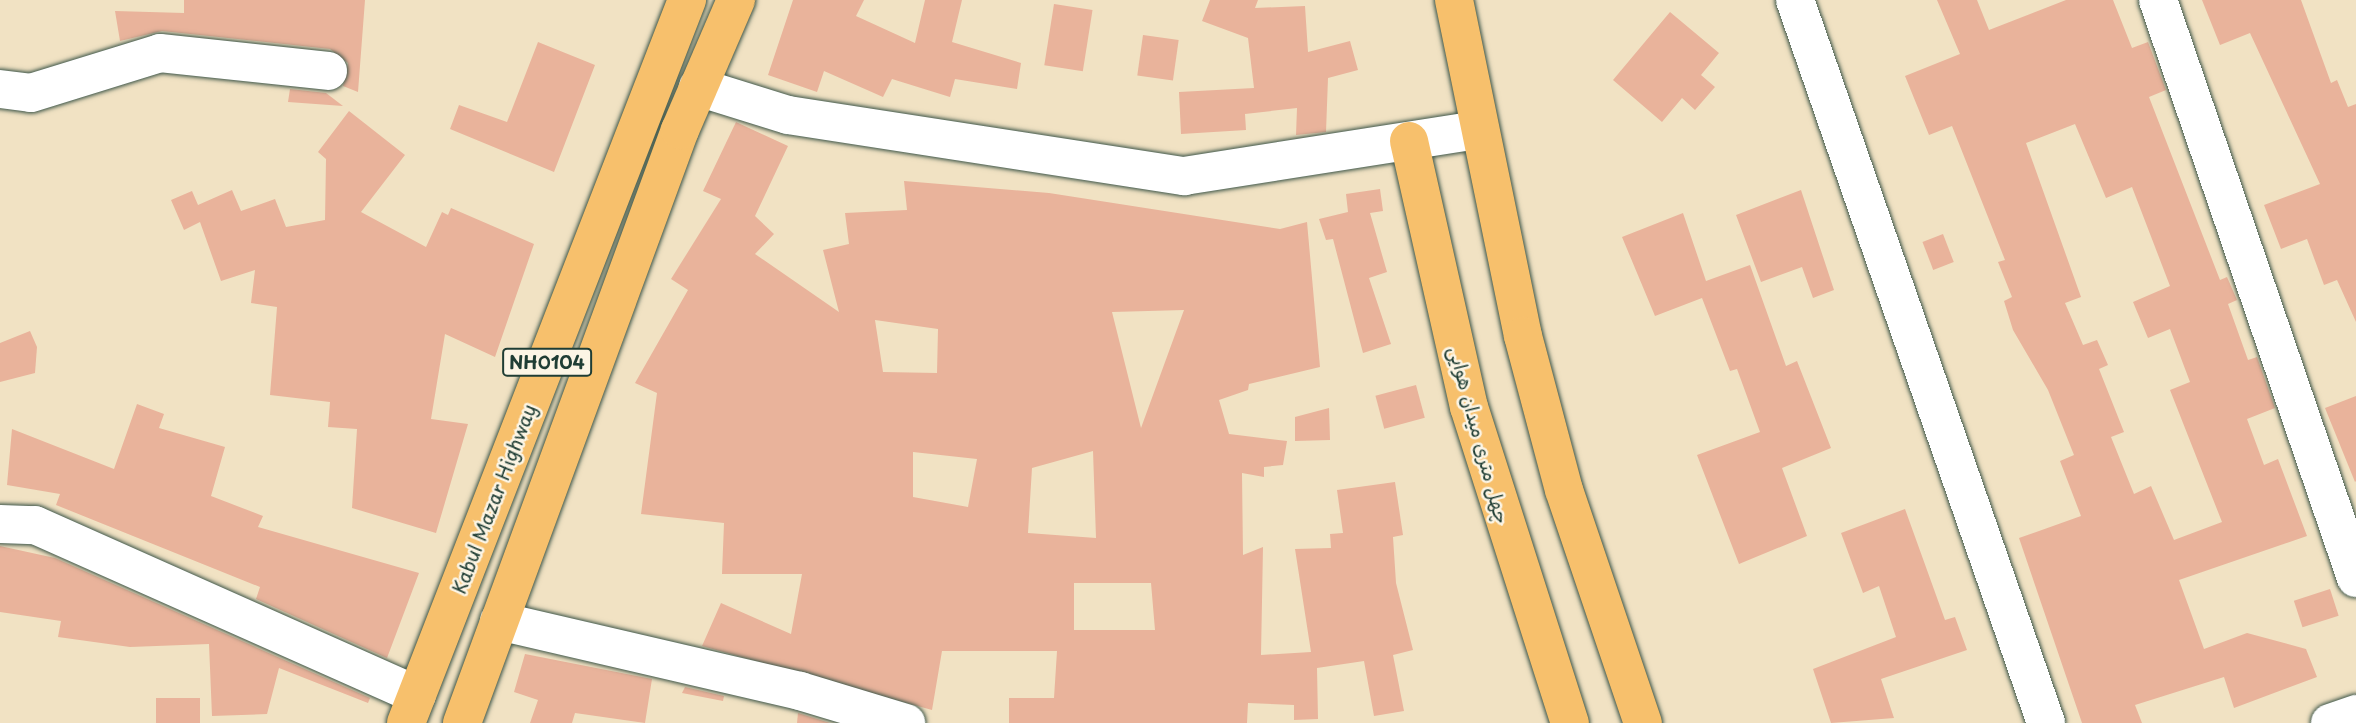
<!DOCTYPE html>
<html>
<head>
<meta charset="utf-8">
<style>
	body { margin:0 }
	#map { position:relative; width:2356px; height:723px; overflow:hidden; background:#f1e2c3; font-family:"Playpen Sans","Playpen Sans Arabic",sans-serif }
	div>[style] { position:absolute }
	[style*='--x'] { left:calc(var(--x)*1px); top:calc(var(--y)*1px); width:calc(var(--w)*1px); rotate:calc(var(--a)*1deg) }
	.building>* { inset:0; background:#e9b39b; transform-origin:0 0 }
	.roads { filter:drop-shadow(0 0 2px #3e5649) drop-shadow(0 0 2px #3e5649) }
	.minor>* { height:38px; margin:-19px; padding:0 19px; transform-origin:19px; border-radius:19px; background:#fff }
	.major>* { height:38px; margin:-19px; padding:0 19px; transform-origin:19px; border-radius:19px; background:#f7c06c }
	.highway>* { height:38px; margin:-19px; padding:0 19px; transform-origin:19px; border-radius:19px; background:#f7c06c }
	span { translate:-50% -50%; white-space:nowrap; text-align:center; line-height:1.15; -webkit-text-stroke:5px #fcf5e5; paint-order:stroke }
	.shield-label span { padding:2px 5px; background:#fcf5e5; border:2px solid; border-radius:5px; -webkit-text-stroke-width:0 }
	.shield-label { font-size:18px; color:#1f3d34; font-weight:700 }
	.street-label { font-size:19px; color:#1f3d34 }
</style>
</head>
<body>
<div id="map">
	<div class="building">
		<div style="clip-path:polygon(184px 0,365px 0,358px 92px,343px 86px,348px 63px,330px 49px,162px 31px,120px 41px,115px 11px,184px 13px)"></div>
		<div style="clip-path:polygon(793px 0,864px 0,856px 16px,915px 43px,925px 0,962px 0,952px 42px,1021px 63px,1017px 89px,955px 79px,950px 97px,892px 79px,883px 97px,824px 71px,817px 92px,768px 75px)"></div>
		<div style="clip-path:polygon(1210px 0,1258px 0,1255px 8px,1305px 6px,1308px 52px,1350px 41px,1358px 70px,1328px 78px,1326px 132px,1296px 135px,1297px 108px,1245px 114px,1246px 130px,1181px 134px,1179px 92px,1254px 88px,1248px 38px,1202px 21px)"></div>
		<div style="clip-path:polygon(evenodd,1937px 0,1977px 0,1989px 30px,2066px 0,2113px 0,2132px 48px,2148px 42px,2166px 90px,2149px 97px,2220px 280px,2227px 277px,2237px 300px,2228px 304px,2248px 360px,2257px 357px,2275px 408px,2247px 419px,2264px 465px,2278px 459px,2307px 536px,2179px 580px,2204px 649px,2247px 633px,2306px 649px,2317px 677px,2234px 708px,2224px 677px,2135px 705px,2142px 723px,2082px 723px,2019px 538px,2081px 516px,2060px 461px,2074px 455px,2048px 390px,2013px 330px,2004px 301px,2012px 297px,1998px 262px,2005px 260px,1952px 126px,1929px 135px,1905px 76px,1960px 54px,1937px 0,2075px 124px,2106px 198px,2132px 187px,2170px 286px,2133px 302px,2148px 338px,2170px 329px,2190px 382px,2170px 390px,2222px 522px,2174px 540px,2151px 486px,2134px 494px,2111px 437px,2124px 432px,2099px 369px,2108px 365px,2097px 340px,2083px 345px,2065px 303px,2081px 297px,2026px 143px,2075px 124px)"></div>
		<div style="clip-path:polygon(2202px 0,2301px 0,2331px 83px,2337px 80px,2348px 107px,2356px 104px,2356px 322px,2337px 280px,2324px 285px,2307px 239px,2281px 249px,2264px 205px,2320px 184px,2250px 33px,2220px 45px)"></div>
		<div style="left:1054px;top:4px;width:39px;height:62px;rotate:9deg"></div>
		<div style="clip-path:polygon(1670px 12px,1719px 53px,1701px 75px,1715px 87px,1695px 110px,1682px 98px,1662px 122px,1613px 80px)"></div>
		<div style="left:1143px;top:35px;width:36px;height:41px;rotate:8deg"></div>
		<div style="clip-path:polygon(538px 42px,595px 65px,554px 172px,450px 129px,459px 105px,507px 122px)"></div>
		<div style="clip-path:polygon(290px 89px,326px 93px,343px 106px,288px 102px)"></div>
		<div style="clip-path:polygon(349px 111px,405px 155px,361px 212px,426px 247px,442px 212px,448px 215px,451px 208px,534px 244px,495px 357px,445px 334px,431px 419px,468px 424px,436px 533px,352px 508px,357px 429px,328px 427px,330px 402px,270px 395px,277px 307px,251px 303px,255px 270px,221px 281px,200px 222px,184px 230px,171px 200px,192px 191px,198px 205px,232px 190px,241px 211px,275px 199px,286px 227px,325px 220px,326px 159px,318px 152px)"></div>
		<div style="clip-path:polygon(evenodd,736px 122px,788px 146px,755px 216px,774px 234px,755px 254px,839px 312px,823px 250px,849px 244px,845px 213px,907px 210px,904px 181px,1049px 193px,1280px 229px,1307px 222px,1320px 367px,1249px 384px,1248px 390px,1219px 400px,1229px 434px,1287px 441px,1283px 465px,1264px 467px,1264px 477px,1242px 473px,1243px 555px,1263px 547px,1261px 655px,1311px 652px,1295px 549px,1331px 548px,1330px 534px,1343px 533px,1337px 490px,1395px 482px,1403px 535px,1393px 537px,1396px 583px,1413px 650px,1393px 655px,1404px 711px,1374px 716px,1364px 661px,1317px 668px,1318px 719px,1294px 720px,1294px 705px,1248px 703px,1247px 723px,1009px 723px,1009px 698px,1054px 698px,1057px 651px,942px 651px,932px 710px,702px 646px,721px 603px,791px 634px,802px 574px,722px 574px,724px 523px,641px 514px,657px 393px,635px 383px,688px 290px,671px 279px,721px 199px,703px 191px,736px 122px,1184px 310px,1141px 428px,1112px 312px,1184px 310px,736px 122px,875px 320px,938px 329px,937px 373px,883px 372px,875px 320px,736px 122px,1093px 451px,1096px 538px,1028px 533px,1032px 468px,1093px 451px,736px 122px,913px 452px,977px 459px,968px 507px,913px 497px,913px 452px,736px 122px,1074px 583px,1151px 583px,1155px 630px,1074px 630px,1074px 583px)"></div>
		<div style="clip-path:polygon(1380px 189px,1383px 211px,1370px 213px,1387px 272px,1369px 278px,1391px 344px,1363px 353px,1333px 239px,1326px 240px,1319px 219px,1348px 212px,1346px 194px)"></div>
		<div style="clip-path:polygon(1801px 190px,1834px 290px,1813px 298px,1802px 267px,1761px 282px,1736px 215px)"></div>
		<div style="clip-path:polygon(1683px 213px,1706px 281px,1750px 265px,1786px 366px,1797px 361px,1831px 448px,1782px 468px,1807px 536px,1739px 564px,1697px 455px,1760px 432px,1737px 369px,1730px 371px,1702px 298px,1655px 316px,1622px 237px)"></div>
		<div style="left:1943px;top:234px;width:30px;height:22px;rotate:69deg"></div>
		<div style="clip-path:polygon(30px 331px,37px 347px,35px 373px,0 382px,0 343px)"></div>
		<div style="left:1416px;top:385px;width:34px;height:42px;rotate:75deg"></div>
		<div style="clip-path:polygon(2356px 396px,2356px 481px,2355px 482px,2325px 408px)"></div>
		<div style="clip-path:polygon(137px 404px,164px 414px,159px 428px,225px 447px,211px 496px,263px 516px,258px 527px,419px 573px,387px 658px,256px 599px,260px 587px,56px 505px,60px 494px,7px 485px,12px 429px,114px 469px)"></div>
		<div style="clip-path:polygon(1329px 408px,1330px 440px,1295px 441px,1295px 417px)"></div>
		<div style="clip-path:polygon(1905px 509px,1945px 620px,1955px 617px,1967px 650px,1881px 679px,1894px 718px,1831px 723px,1813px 669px,1896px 637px,1879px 586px,1863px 593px,1841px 533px)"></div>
		<div style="clip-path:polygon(0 546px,55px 558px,370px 698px,368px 703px,279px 668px,267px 714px,212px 716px,209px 644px,130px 647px,58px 637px,61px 621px,0 612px)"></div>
		<div style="left:2330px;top:589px;width:28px;height:38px;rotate:72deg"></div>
		<div style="clip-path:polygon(525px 654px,652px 679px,645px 723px,575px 713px,572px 723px,530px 723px,538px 700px,514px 692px)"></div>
		<div style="clip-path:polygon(685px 687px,724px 696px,723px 701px,682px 693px)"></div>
		<div style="left:156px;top:698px;width:44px;height:25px"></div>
		<div style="clip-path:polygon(798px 713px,830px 723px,797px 723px)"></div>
	</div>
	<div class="roads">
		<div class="minor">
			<div style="--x:1795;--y:0;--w:765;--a:70.85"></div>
			<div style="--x:2158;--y:0;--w:611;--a:71.09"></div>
			<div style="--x:698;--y:87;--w:94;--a:17.3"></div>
			<div style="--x:788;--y:115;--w:401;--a:8.8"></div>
			<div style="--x:1184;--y:176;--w:297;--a:-8.9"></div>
			<div style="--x:0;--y:89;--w:31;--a:7"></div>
			<div style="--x:31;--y:93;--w:135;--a:-17.2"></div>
			<div style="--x:160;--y:53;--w:169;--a:6.1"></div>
			<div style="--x:0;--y:524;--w:35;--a:2"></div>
			<div style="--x:35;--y:525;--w:418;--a:24"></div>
			<div style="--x:499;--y:621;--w:309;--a:13.1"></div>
			<div style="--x:800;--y:691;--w:111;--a:16.8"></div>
			<div style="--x:2330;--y:723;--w:28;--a:-19"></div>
		</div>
		<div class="major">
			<div style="--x:1454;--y:0;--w:343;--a:78.4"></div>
			<div style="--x:1523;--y:336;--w:159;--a:75.1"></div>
			<div style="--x:1564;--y:490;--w:246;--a:71.3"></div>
			<div style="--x:1409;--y:141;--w:273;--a:77.3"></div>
			<div style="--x:1469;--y:407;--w:332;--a:72.3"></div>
		</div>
		<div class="highway">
			<div style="--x:406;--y:723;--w:776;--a:-68.76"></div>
			<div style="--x:462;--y:723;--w:632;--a:-69.82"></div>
			<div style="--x:680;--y:130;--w:142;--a:-66.7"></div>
		</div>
	</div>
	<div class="shield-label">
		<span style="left:547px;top:362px">NH0104</span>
	</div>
	<div class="street-label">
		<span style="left:1479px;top:435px;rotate:75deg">چهل متری میدان هوایی</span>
		<span style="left:494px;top:499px;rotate:-69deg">Kabul Mazar Highway</span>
	</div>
</div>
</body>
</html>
